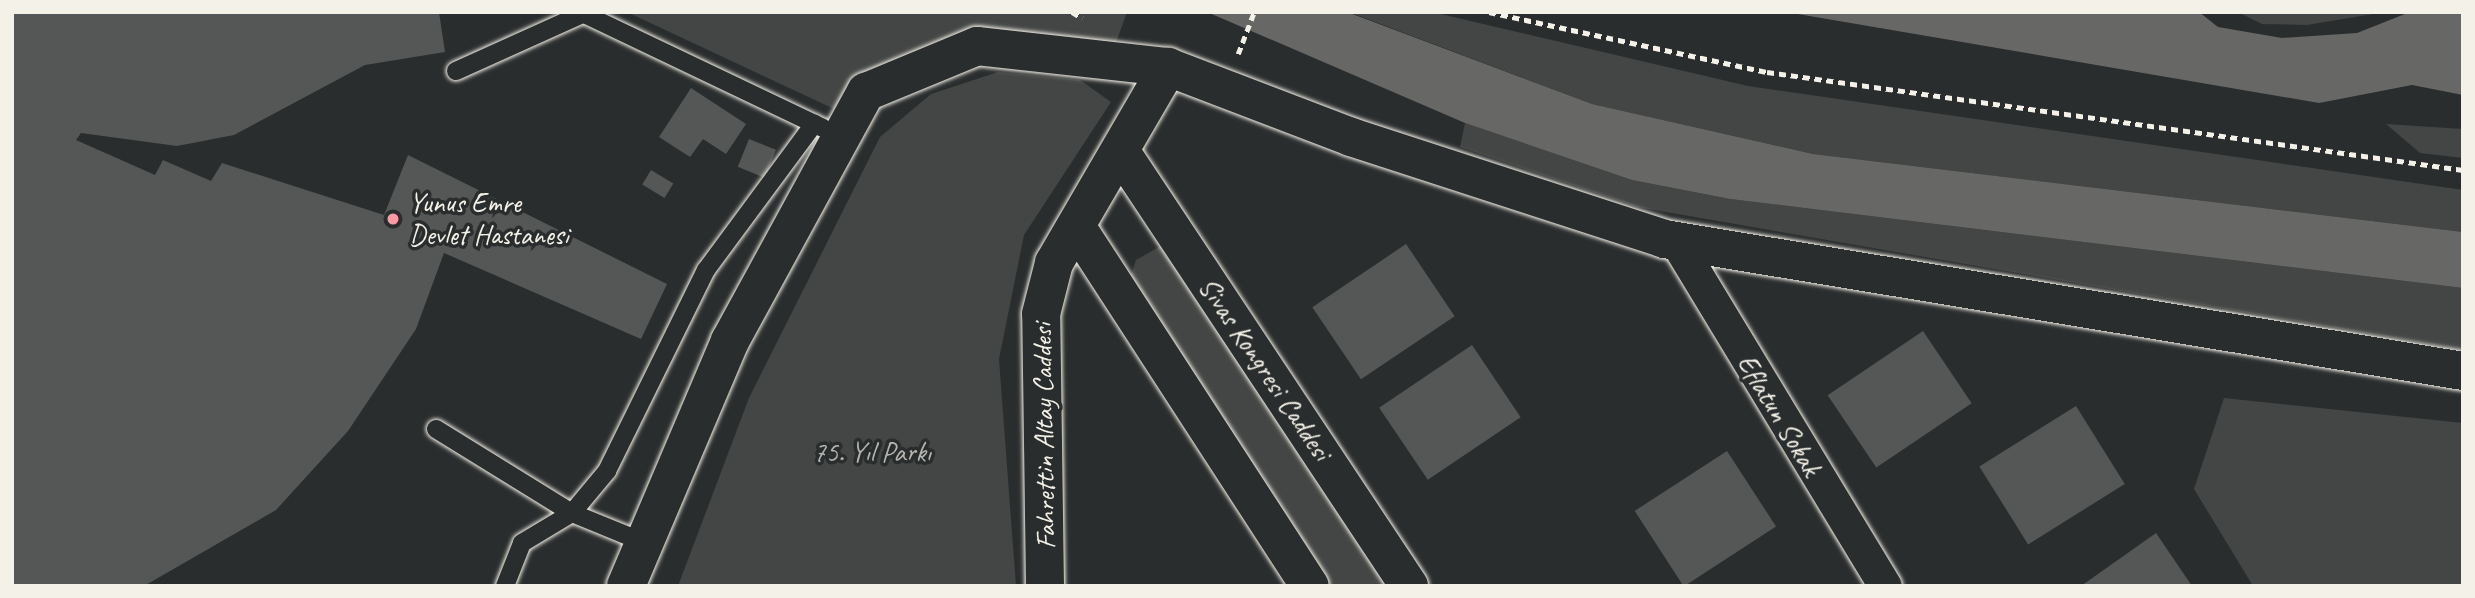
<!DOCTYPE html>
<html>
<head>
<meta charset="utf-8">
<style>
	body { margin:0 }
	#map { position:relative; width:2475px; height:598px; overflow:hidden; background:#2a2d2e; font-family:Caveat,sans-serif }
	div>[style] { position:absolute }
	[style*='--x'] { left:calc(var(--x)*1px); top:calc(var(--y)*1px); width:calc(var(--w)*1px); rotate:calc(var(--a)*1deg) }
	.green>* { inset:0; background:#444645 }
	.water>* { inset:0; background:#676866 }
	.building>* { inset:0; background:#555756; transform-origin:0 0 }
	.path>* { height:4.5px; margin-top:-2.25px; transform-origin:0; background:repeating-linear-gradient(90deg,#f4f1e8 0 7px,transparent 0 12px) }
	.roads { filter:drop-shadow(0 0 2px #f4f1e8) drop-shadow(0 0 2px #f4f1e8) }
	.service>* { height:18px; margin:-9px; padding:0 9px; transform-origin:9px; border-radius:9px; background:#2a2d2e }
	.minor>* { height:33px; margin:-16.5px; padding:0 16.5px; transform-origin:16.5px; border-radius:16.5px; background:#2a2d2e }
	.tertiary>* { height:38px; margin:-19px; padding:0 19px; transform-origin:19px; border-radius:19px; background:#2a2d2e }
	.dots>* { width:19px; height:19px; translate:-50% -50%; box-sizing:border-box; border:4px solid #2a2d2e; border-radius:50% }
	span { translate:-50% -50%; white-space:nowrap; text-align:center; line-height:1.15; -webkit-text-stroke:7px #2a2d2e; paint-order:stroke }
	.poi-label { font-size:28px; color:#f4f1e8 }
	.left { translate:0 -50%; text-align:left }
	.street-label { font-size:28px; color:#f4f1e8 }
	.park-label { font-size:28px; color:#b6b5af }
	.frame { position:absolute; inset:0; border:14px solid #f4f1e8; pointer-events:none }
</style>
</head>
<body>
<div id="map">
	<div class="green">
		<div style="clip-path:polygon(627px 12px,1127px 12px,1112px 54px,978px 39px,847px 115px)"></div>
		<div style="clip-path:polygon(1349px 12px,1432px 12px,1748px 86px,2463px 190px,2463px 232px,1813px 154px,1592px 104px)"></div>
		<div style="clip-path:polygon(2238px 12px,2385px 12px,2307px 25px,2262px 24px)"></div>
		<div style="clip-path:polygon(998px 72px,1080px 80px,1111px 102px,1024px 235px,999px 359px,1016px 586px,678px 586px,749px 398px,880px 137px,931px 94px)"></div>
		<div style="clip-path:polygon(1465px 123px,1632px 180px,1730px 199px,2463px 288px,2463px 350px,1637px 207px,1460px 147px)"></div>
		<div style="clip-path:polygon(2386px 124px,2463px 129px,2463px 158px,2420px 153px)"></div>
		<div style="clip-path:polygon(1166px 243px,1399px 586px,1315px 586px,1125px 292px,1136px 260px)"></div>
		<div style="clip-path:polygon(2224px 398px,2463px 423px,2463px 586px,2253px 586px,2194px 489px)"></div>
	</div>
	<div class="water">
		<div style="clip-path:polygon(1207px 12px,1347px 12px,1592px 104px,1813px 154px,2463px 232px,2463px 288px,1730px 199px,1632px 180px,1465px 123px)"></div>
		<div style="clip-path:polygon(1786px 12px,2199px 12px,2218px 27px,2282px 38px,2357px 33px,2410px 12px,2463px 12px,2463px 95px,2412px 85px,2319px 103px)"></div>
	</div>
	<div class="building">
		<div style="clip-path:polygon(12px 12px,439px 12px,445px 52px,365px 65px,234px 135px,177px 146px,81px 133px,76px 140px,155px 175px,163px 160px,211px 181px,222px 163px,384px 215px,408px 155px,667px 284px,641px 339px,444px 253px,416px 329px,348px 431px,276px 510px,144px 586px,12px 586px)"></div>
		<div style="clip-path:polygon(691px 88px,746px 124px,726px 154px,703px 139px,690px 157px,659px 137px)"></div>
		<div style="left:749px;top:139px;width:29px;height:30px;rotate:22deg"></div>
		<div style="left:651px;top:170px;width:26px;height:17px;rotate:31deg"></div>
		<div style="left:1406px;top:244px;width:87px;height:113px;rotate:56deg"></div>
		<div style="left:1923px;top:331px;width:87px;height:115px;rotate:56deg"></div>
		<div style="left:1472px;top:345px;width:87px;height:112px;rotate:56deg"></div>
		<div style="left:2076px;top:406px;width:92px;height:114px;rotate:58deg"></div>
		<div style="left:1727px;top:451px;width:90px;height:110px;rotate:57deg"></div>
		<div style="clip-path:polygon(2156px 533px,2192px 586px,2081px 586px)"></div>
	</div>
	<div class="path">
		<div style="--x:1072;--y:12;--w:12;--a:31"></div>
		<div style="--x:1489;--y:12;--w:284;--a:12.2"></div>
		<div style="--x:1767;--y:72;--w:703;--a:8.01"></div>
		<div style="--x:1238;--y:54;--w:45;--a:-69.1"></div>
	</div>
	<div class="roads">
		<div class="service">
			<div style="--x:580;--y:12;--w:269;--a:25.5"></div>
			<div style="--x:456;--y:71;--w:138;--a:-24.3"></div>
			<div style="--x:436;--y:429;--w:160;--a:31.7"></div>
			<div style="--x:572;--y:513;--w:55;--a:-50.2"></div>
			<div style="--x:607;--y:471;--w:224;--a:-63.8"></div>
			<div style="--x:706;--y:270;--w:182;--a:-53.5"></div>
			<div style="--x:505;--y:586;--w:46;--a:-68.4"></div>
			<div style="--x:522;--y:543;--w:58;--a:-31"></div>
			<div style="--x:572;--y:513;--w:77;--a:22.2"></div>
		</div>
		<div class="minor">
			<div style="--x:1676;--y:241;--w:403;--a:58.8"></div>
		</div>
		<div class="tertiary">
			<div style="--x:1121;--y:152;--w:521;--a:56.43"></div>
			<div style="--x:1076;--y:226;--w:429;--a:57"></div>
			<div style="--x:626;--y:586;--w:266;--a:-67"></div>
			<div style="--x:730;--y:341;--w:284;--a:-61.4"></div>
			<div style="--x:866;--y:92;--w:120;--a:-22.5"></div>
			<div style="--x:977;--y:46;--w:192;--a:6.3"></div>
			<div style="--x:1168;--y:67;--w:196;--a:20.9"></div>
			<div style="--x:1351;--y:137;--w:329;--a:18"></div>
			<div style="--x:1664;--y:239;--w:810;--a:9.38"></div>
			<div style="--x:1045;--y:586;--w:272;--a:-90.8"></div>
			<div style="--x:1041;--y:314;--w:53;--a:-75.7"></div>
			<div style="--x:1054;--y:263;--w:227;--a:-59.8"></div>
		</div>
	</div>
	<div class="dots">
		<div style="left:393px;top:219px;background:#ff9aa2"></div>
	</div>
	<div class="poi-label">
		<span class="left" style="left:409px;top:219px">Yunus Emre<br>Devlet Hastanesi</span>
	</div>
	<div class="street-label">
		<span style="left:1265px;top:369px;rotate:56deg">Sivas Kongresi Caddesi</span>
		<span style="left:1779px;top:415px;rotate:59deg">Eflatun Sokak</span>
		<span style="left:1044px;top:436px;rotate:-91deg">Fahrettin Altay Caddesi</span>
	</div>
	<div class="park-label">
		<span style="left:872px;top:452px">75. Yıl Parkı</span>
	</div>
	<div class="frame"></div>
</div>
</body>
</html>
